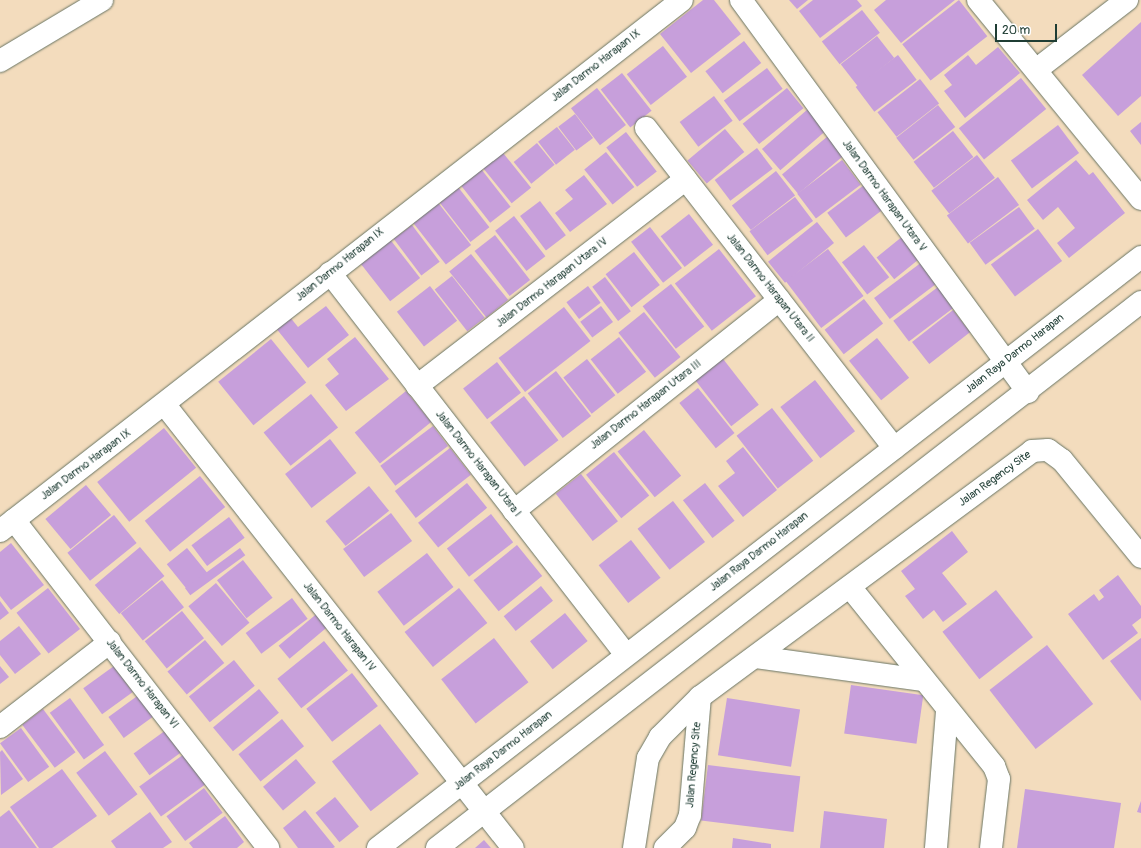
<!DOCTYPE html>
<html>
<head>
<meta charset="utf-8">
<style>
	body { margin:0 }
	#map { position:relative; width:1141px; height:848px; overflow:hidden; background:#f3dcbd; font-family:Pangolin,sans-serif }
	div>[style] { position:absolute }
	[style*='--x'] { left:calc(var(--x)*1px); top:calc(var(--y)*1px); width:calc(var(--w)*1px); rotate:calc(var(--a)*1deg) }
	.building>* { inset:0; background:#c79fdb; transform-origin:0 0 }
	.roads { filter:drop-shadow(0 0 1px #697564) drop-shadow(0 0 1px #697564) }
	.street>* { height:22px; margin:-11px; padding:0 11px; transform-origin:11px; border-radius:11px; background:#fff }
	.secondary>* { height:22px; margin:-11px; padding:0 11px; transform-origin:11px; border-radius:11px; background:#fff }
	span { translate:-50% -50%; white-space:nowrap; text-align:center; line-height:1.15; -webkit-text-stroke:3px #fff; paint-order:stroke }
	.street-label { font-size:11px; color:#1f3d34 }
	.scale { position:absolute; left:995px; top:24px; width:62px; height:18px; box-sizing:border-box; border:2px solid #1f3d34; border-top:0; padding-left:5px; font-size:12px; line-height:14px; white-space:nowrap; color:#1f3d34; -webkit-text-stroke:3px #fff; paint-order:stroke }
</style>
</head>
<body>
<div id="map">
	<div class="building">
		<div style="clip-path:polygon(703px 0,714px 0,741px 34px,691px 73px,660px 34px)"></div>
		<div style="clip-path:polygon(789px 0,808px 0,797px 9px)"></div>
		<div style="clip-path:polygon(813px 0,857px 0,862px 6px,820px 38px,799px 11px)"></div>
		<div style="clip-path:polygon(886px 0,955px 0,901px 43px,874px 10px)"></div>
		<div style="left:959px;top:0;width:46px;height:72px;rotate:52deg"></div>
		<div style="left:862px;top:10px;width:29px;height:51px;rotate:52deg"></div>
		<div style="clip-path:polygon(1141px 22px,1141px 96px,1118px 116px,1082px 75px)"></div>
		<div style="left:877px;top:36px;width:28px;height:46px;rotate:52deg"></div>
		<div style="left:744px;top:41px;width:28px;height:49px;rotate:52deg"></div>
		<div style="left:663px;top:46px;width:39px;height:46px;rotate:52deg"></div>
		<div style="clip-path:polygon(998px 47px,1020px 73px,965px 118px,944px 91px,952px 85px,944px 75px,968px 55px,976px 65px)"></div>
		<div style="left:898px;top:55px;width:31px;height:53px;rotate:53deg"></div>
		<div style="left:767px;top:68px;width:26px;height:54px;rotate:53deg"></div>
		<div style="left:622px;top:73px;width:48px;height:27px;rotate:52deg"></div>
		<div style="left:1021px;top:78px;width:40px;height:80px;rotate:51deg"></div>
		<div style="left:920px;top:79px;width:31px;height:54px;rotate:52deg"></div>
		<div style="left:597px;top:88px;width:47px;height:33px;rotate:52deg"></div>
		<div style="left:787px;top:88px;width:26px;height:57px;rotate:51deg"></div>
		<div style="left:714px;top:96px;width:31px;height:43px;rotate:53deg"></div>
		<div style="left:938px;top:105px;width:28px;height:53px;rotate:52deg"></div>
		<div style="left:808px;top:109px;width:28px;height:61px;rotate:49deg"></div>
		<div style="left:575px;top:114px;width:30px;height:21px;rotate:53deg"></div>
		<div style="clip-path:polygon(1141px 122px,1141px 145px,1130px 131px)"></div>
		<div style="left:1058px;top:125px;width:35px;height:59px;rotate:53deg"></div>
		<div style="left:557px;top:127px;width:29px;height:24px;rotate:52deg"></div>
		<div style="left:725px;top:129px;width:30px;height:49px;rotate:50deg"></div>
		<div style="left:953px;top:131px;width:33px;height:50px;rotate:52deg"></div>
		<div style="left:626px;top:132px;width:50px;height:25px;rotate:52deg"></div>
		<div style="left:828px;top:136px;width:25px;height:60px;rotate:50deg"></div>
		<div style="left:537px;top:143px;width:28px;height:30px;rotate:51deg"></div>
		<div style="left:499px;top:148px;width:51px;height:25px;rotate:51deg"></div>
		<div style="left:757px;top:148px;width:26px;height:53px;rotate:53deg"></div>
		<div style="left:606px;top:152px;width:45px;height:28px;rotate:51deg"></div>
		<div style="left:977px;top:155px;width:29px;height:58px;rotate:52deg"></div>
		<div style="left:842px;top:160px;width:31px;height:56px;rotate:53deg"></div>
		<div style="clip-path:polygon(1076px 160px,1089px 175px,1093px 172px,1125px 213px,1069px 258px,1057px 243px,1075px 228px,1058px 207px,1043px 220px,1027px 200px)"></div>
		<div style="left:478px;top:165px;width:53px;height:26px;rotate:52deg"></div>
		<div style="left:776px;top:171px;width:31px;height:56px;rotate:52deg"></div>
		<div style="clip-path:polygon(584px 175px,607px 204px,570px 232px,555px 213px,573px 199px,565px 190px)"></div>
		<div style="left:998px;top:177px;width:35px;height:64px;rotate:53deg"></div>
		<div style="left:864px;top:185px;width:31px;height:46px;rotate:53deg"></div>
		<div style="left:458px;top:187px;width:51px;height:24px;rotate:52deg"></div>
		<div style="left:795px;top:197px;width:30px;height:57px;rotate:53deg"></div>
		<div style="left:436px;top:200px;width:57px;height:32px;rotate:52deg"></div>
		<div style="left:540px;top:201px;width:43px;height:25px;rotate:53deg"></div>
		<div style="left:1019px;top:207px;width:27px;height:61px;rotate:54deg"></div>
		<div style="left:689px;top:214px;width:39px;height:36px;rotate:52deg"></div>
		<div style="left:514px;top:216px;width:51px;height:24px;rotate:52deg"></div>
		<div style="left:817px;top:222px;width:27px;height:63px;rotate:51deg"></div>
		<div style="left:412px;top:225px;width:46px;height:23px;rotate:53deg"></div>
		<div style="left:650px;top:227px;width:52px;height:24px;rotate:52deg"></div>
		<div style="left:1038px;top:229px;width:40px;height:59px;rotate:53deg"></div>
		<div style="left:385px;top:233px;width:57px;height:38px;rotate:52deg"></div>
		<div style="left:495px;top:235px;width:57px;height:26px;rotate:52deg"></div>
		<div style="left:903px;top:236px;width:28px;height:34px;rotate:51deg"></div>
		<div style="left:864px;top:245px;width:41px;height:28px;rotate:52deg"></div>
		<div style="left:719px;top:249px;width:60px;height:56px;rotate:52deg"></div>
		<div style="left:828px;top:249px;width:59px;height:53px;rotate:53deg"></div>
		<div style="left:634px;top:252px;width:42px;height:36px;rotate:52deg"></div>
		<div style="left:471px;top:254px;width:59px;height:28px;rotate:51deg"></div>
		<div style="left:926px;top:259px;width:26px;height:65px;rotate:53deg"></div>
		<div style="left:452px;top:276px;width:53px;height:22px;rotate:52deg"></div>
		<div style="left:605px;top:277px;width:43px;height:16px;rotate:53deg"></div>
		<div style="left:671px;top:284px;width:54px;height:36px;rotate:52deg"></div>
		<div style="left:430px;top:286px;width:44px;height:42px;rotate:52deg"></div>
		<div style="left:588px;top:286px;width:21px;height:27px;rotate:53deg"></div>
		<div style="left:938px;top:287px;width:26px;height:56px;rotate:53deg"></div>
		<div style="left:864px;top:299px;width:31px;height:50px;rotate:52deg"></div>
		<div style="clip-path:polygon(326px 306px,349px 335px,308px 368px,271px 322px,285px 311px,298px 327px)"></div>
		<div style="left:601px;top:306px;width:20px;height:26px;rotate:53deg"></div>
		<div style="left:564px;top:307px;width:43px;height:83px;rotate:52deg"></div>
		<div style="left:953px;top:310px;width:28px;height:52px;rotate:52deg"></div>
		<div style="left:644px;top:312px;width:58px;height:33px;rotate:51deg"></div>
		<div style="clip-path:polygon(355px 337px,389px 379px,346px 411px,325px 385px,339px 374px,327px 359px)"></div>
		<div style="left:619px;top:337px;width:44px;height:36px;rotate:52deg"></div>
		<div style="left:877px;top:338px;width:51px;height:36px;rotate:51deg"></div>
		<div style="left:271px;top:339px;width:56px;height:68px;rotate:51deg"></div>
		<div style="left:720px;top:355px;width:63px;height:35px;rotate:52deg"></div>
		<div style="left:587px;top:359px;width:46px;height:30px;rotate:52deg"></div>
		<div style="left:497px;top:362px;width:39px;height:43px;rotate:52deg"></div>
		<div style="left:556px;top:371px;width:57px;height:36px;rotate:52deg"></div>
		<div style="left:815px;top:380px;width:65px;height:44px;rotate:52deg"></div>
		<div style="left:698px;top:388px;width:58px;height:24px;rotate:51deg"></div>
		<div style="left:406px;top:391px;width:40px;height:66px;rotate:51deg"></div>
		<div style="left:311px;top:394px;width:43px;height:61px;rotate:51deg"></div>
		<div style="left:524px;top:396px;width:56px;height:43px;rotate:52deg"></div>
		<div style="left:772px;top:408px;width:67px;height:45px;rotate:52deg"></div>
		<div style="left:433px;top:426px;width:25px;height:66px;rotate:53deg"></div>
		<div style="left:164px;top:428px;width:51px;height:86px;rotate:51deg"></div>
		<div style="left:644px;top:430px;width:59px;height:34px;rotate:51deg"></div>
		<div style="left:330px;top:439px;width:43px;height:57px;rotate:52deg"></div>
		<div style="clip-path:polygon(743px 447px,777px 490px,743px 517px,718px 486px,735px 473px,726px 461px)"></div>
		<div style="left:450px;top:448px;width:34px;height:70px;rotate:52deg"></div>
		<div style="left:614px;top:452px;width:56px;height:36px;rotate:51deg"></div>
		<div style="left:581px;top:474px;width:60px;height:32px;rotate:52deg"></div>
		<div style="left:200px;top:476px;width:40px;height:71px;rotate:51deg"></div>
		<div style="left:467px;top:483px;width:32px;height:63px;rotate:51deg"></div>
		<div style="left:705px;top:483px;width:48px;height:28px;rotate:52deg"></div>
		<div style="left:86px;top:485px;width:39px;height:53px;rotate:50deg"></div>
		<div style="left:369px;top:486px;width:32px;height:56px;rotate:51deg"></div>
		<div style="left:673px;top:501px;width:52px;height:45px;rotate:52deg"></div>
		<div style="left:391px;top:513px;width:35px;height:60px;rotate:53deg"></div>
		<div style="left:491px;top:514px;width:36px;height:56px;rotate:52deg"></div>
		<div style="left:114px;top:515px;width:36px;height:60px;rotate:51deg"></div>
		<div style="left:229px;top:517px;width:26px;height:47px;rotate:53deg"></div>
		<div style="clip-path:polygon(952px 531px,968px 552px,942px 573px,967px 604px,943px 622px,934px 610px,923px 619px,905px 596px,915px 589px,901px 571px)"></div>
		<div style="left:631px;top:540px;width:48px;height:41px;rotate:52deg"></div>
		<div style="clip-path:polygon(11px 543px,44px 585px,11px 610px,0 596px,0 552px)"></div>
		<div style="left:517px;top:545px;width:40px;height:56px;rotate:51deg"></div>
		<div style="left:140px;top:547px;width:38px;height:59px;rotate:50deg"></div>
		<div style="left:187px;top:548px;width:32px;height:26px;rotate:51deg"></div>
		<div style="left:240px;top:548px;width:9px;height:68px;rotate:54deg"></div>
		<div style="left:427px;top:553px;width:43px;height:63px;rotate:52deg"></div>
		<div style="left:243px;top:560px;width:48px;height:33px;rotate:52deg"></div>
		<div style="clip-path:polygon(1118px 575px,1141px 606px,1141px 618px,1132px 625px,1138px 633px,1103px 660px,1068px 614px,1094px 594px,1099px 601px,1104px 597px,1099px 590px)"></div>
		<div style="left:162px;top:580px;width:35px;height:53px;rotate:51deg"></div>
		<div style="left:216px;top:583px;width:52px;height:36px;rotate:50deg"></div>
		<div style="left:541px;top:586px;width:19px;height:48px;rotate:51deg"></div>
		<div style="left:48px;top:588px;width:52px;height:40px;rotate:52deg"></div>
		<div style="left:459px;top:588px;width:45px;height:70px;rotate:51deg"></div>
		<div style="left:996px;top:590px;width:60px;height:68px;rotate:52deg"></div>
		<div style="left:292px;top:598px;width:26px;height:58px;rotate:53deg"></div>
		<div style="clip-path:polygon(0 601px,9px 613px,0 620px)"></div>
		<div style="left:182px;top:611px;width:35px;height:48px;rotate:51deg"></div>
		<div style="left:320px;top:611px;width:17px;height:54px;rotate:50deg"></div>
		<div style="left:565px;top:613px;width:36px;height:45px;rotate:51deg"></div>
		<div style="clip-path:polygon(19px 626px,41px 654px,15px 674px,0 655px,0 641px)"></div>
		<div style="left:494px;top:638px;width:56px;height:67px;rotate:52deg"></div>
		<div style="clip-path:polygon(1141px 638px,1141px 701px,1110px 661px)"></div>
		<div style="left:205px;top:640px;width:30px;height:49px;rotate:50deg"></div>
		<div style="left:324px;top:641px;width:38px;height:60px;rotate:51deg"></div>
		<div style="left:1047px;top:645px;width:75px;height:73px;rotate:52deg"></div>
		<div style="left:234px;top:660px;width:33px;height:58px;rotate:51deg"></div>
		<div style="clip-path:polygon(0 666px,9px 677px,0 684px)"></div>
		<div style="left:114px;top:666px;width:32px;height:38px;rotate:54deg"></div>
		<div style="left:352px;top:673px;width:42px;height:58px;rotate:52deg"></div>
		<div style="left:851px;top:685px;width:73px;height:49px;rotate:8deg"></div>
		<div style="left:259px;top:689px;width:31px;height:60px;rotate:50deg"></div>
		<div style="left:140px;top:694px;width:26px;height:39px;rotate:54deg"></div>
		<div style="left:70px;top:698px;width:58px;height:25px;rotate:54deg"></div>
		<div style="left:727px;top:698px;width:74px;height:58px;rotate:9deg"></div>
		<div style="left:43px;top:709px;width:54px;height:26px;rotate:53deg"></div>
		<div style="left:282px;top:719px;width:35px;height:56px;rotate:51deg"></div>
		<div style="left:380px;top:724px;width:63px;height:61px;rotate:52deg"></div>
		<div style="left:21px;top:728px;width:48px;height:26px;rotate:54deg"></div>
		<div style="left:166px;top:730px;width:27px;height:40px;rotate:54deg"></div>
		<div style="left:191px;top:749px;width:37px;height:64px;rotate:54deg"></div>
		<div style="clip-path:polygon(2px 750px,23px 779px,1px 795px,0 752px)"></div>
		<div style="left:105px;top:751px;width:54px;height:36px;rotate:53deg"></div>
		<div style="left:296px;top:759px;width:31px;height:43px;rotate:50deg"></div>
		<div style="left:708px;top:765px;width:93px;height:56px;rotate:7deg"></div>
		<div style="clip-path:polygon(62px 769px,97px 816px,52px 848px,39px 848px,10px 807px)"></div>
		<div style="left:204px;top:788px;width:31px;height:47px;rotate:53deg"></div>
		<div style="clip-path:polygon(1025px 789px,1121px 803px,1114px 848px,1017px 848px)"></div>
		<div style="left:335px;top:797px;width:38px;height:25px;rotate:51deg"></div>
		<div style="clip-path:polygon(1141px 801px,1141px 813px,1137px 812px)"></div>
		<div style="clip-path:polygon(9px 810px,37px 848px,0 848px,0 817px)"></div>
		<div style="clip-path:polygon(305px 810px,335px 847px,333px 848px,298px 848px,283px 828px)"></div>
		<div style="clip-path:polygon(824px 811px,887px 819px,884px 848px,820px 848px)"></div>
		<div style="clip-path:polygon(150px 812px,172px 842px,163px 848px,116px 848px,111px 841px)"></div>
		<div style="clip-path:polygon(225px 816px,244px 842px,237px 848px,193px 848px,189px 843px)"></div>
		<div style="clip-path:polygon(733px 838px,771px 844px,771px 848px,732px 848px)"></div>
		<div style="clip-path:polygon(484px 840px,491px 848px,475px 848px)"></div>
	</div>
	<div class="roads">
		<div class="street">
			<div style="--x:741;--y:0;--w:486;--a:53.8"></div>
			<div style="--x:978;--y:0;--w:257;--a:50.7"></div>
			<div style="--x:0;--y:61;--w:119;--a:-30.9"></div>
			<div style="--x:1036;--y:70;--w:115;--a:-37.6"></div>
			<div style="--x:646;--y:128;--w:405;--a:52.2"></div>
			<div style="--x:330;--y:273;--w:483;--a:52.2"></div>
			<div style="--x:417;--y:386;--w:339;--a:-37.6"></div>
			<div style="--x:165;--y:405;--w:563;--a:51.85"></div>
			<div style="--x:514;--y:511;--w:339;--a:-38.5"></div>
			<div style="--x:14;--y:520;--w:415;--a:52.2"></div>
			<div style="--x:0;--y:531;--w:864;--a:-37.9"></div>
			<div style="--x:850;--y:587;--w:230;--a:51.2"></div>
			<div style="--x:994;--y:766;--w:14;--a:69"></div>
			<div style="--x:999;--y:779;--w:69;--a:96.6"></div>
			<div style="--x:756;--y:657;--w:167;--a:7.9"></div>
			<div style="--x:0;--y:727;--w:139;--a:-37.7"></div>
			<div style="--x:634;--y:848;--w:91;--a:-81.2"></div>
			<div style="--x:648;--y:758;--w:24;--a:-60"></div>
			<div style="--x:660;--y:737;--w:57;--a:-45"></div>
			<div style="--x:700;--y:697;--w:413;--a:-36.5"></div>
			<div style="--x:1032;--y:451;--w:16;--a:-4"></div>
			<div style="--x:1048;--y:450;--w:17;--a:36"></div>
			<div style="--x:1062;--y:460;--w:125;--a:50.8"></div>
			<div style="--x:665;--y:848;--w:28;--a:-45"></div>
			<div style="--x:685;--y:828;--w:14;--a:-69"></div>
			<div style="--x:690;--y:815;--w:118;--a:-85.2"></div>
			<div style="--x:936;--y:848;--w:137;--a:-85.4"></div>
		</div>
		<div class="secondary">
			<div style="--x:378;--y:848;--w:965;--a:-37.76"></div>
			<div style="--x:437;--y:848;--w:891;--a:-37.8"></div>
		</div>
	</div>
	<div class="street-label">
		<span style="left:596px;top:66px;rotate:-38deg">Jalan Darmo Harapan IX</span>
		<span style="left:884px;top:196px;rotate:54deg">Jalan Darmo Harapan Utara V</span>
		<span style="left:340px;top:265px;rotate:-39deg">Jalan Darmo Harapan IX</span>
		<span style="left:552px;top:283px;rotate:-38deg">Jalan Darmo Harapan Utara IV</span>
		<span style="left:770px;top:288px;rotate:52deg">Jalan Darmo Harapan Utara II</span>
		<span style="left:1015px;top:354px;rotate:-38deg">Jalan Raya Darmo Harapan</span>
		<span style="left:646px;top:405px;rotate:-38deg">Jalan Darmo Harapan Utara III</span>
		<span style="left:478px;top:464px;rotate:52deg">Jalan Darmo Harapan Utara I</span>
		<span style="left:86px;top:465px;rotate:-37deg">Jalan Darmo Harapan IX</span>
		<span style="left:995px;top:479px;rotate:-36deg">Jalan Regency Site</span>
		<span style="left:759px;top:552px;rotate:-38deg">Jalan Raya Darmo Harapan</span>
		<span style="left:339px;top:627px;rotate:52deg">Jalan Darmo Harapan IV</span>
		<span style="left:142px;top:684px;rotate:52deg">Jalan Darmo Harapan VI</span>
		<span style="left:503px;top:751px;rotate:-38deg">Jalan Raya Darmo Harapan</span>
		<span style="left:694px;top:765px;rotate:-85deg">Jalan Regency Site</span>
	</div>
	<div class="scale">20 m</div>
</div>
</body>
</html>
